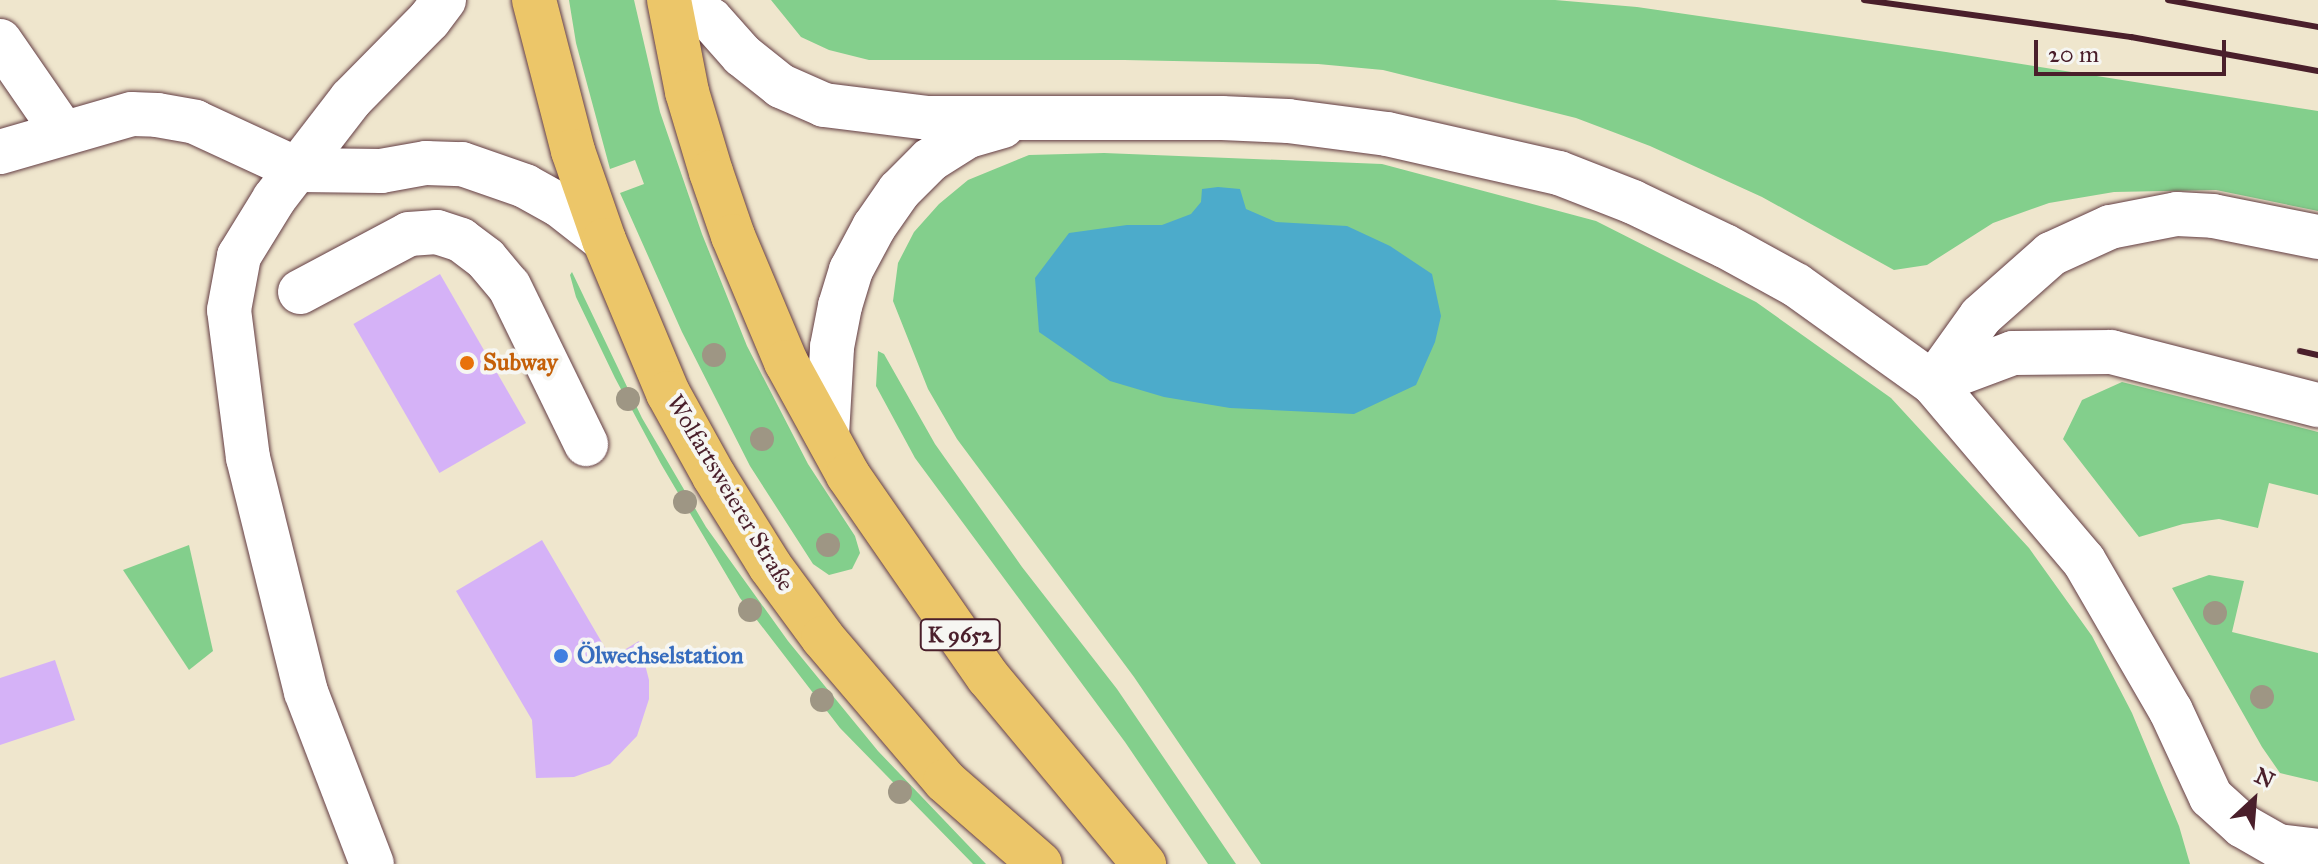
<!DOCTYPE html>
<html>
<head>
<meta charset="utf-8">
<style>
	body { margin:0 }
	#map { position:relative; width:2318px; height:864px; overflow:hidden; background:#efe6cd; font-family:"IM FELL Great Primer",serif }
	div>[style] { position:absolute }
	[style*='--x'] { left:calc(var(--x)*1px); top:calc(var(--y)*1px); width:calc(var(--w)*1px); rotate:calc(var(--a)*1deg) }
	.green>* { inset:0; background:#83cf8c }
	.water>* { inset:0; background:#4cabcb }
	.building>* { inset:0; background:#d5b2f7; transform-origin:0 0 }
	.roads { filter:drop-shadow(0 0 2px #633d43) drop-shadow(0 0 2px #633d43) }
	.minor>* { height:44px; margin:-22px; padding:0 22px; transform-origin:22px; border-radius:22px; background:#fff }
	.major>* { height:44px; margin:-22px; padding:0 22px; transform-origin:22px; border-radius:22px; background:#ecc669 }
	.rail>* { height:6px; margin:-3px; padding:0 3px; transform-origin:3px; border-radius:3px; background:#4a1f2b }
	.trees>* { width:24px; height:24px; margin:-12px; border-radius:50%; background:#9e9684 }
	.dots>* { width:22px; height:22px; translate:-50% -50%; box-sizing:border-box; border:4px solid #f6f6f2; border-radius:50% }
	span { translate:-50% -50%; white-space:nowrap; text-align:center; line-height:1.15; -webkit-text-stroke:8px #f6f6f2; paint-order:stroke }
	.shield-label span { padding:2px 6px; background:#f6f6f2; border:2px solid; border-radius:6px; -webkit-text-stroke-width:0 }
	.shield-label { font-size:22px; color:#4a1f2b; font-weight:700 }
	.food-label { font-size:24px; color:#c56008; font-weight:700 }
	.left { translate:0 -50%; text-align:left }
	.street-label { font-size:24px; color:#4a1f2b }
	.shop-label { font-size:24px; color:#366cbe; font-weight:700 }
	.north { position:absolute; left:2214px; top:760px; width:80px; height:80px; -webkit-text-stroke:6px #f6f6f2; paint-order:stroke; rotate:26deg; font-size:22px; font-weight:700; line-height:32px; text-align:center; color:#4a1f2b }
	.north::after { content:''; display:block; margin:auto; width:28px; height:36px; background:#4a1f2b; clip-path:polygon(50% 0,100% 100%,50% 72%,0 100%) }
	.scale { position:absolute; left:2034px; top:40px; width:192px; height:36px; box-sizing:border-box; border:4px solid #4a1f2b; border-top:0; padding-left:10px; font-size:24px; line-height:28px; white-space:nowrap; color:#4a1f2b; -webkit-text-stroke:6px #f6f6f2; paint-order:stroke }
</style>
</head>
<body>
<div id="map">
	<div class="green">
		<div style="clip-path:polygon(569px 0,634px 0,660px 112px,702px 234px,747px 346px,808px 464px,855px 536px,860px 553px,852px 569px,829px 575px,813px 564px,750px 466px,682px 332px,620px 193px,644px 184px,635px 160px,610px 169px,576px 43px)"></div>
		<div style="clip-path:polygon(771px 0,1555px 0,1637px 7px,1946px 52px,2318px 111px,2318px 211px,2216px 190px,2114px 192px,2049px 203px,1993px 223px,1927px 265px,1894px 270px,1762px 197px,1650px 146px,1576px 118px,1383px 70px,1318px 64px,1124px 60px,869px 60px,829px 50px,801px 37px)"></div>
		<div style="clip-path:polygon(1104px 153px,1382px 164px,1596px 221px,1756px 302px,1891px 398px,2029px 548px,2092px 636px,2132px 713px,2179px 826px,2190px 864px,1261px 864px,1134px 677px,957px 439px,928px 389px,893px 301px,898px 263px,914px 232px,939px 204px,968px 180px,1029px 155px)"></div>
		<div style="clip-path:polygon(572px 272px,642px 418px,706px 527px,788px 641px,878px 751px,986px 864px,973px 864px,840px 728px,740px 598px,661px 464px,615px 378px,576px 297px,570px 275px)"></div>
		<div style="clip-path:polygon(878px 351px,884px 354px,935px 444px,1022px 567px,1117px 689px,1236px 864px,1208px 864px,1125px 742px,915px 458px,876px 386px)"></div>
		<div style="clip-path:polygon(2122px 382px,2318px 432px,2318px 495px,2269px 483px,2258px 528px,2219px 519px,2183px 524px,2139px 537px,2063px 439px,2082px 400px)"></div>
		<div style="clip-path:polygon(189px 545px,213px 651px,189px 670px,123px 570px)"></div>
		<div style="clip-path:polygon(2209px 575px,2244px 581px,2232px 632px,2318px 653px,2318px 782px,2280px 773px,2262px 747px,2172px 588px)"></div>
	</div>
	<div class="water">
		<div style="clip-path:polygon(1218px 187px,1240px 189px,1246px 209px,1276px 222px,1347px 226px,1390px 246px,1432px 274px,1441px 316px,1435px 342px,1416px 385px,1354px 414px,1230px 408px,1164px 397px,1110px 381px,1039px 332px,1035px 278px,1069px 233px,1127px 225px,1162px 225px,1191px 214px,1201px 202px,1202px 189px)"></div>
	</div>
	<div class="building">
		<div style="left:440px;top:274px;width:172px;height:100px;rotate:60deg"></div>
		<div style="clip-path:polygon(542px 540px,611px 658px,639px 641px,649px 680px,649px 699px,637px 736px,610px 764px,574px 777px,536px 778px,532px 720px,456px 591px)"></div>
		<div style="clip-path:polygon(55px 660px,75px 720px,0 745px,0 678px)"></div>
	</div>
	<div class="roads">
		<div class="minor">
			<div style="--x:682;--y:0;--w:35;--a:35"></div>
			<div style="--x:711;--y:20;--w:47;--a:48.5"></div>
			<div style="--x:742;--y:55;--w:50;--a:38.5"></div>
			<div style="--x:781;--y:86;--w:47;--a:23.8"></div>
			<div style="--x:824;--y:105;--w:105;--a:7.1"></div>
			<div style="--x:928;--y:118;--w:294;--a:0"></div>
			<div style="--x:1222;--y:118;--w:66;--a:2.6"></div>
			<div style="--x:1288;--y:121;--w:100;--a:7.5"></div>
			<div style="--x:1387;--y:134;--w:176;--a:12.8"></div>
			<div style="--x:1559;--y:173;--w:79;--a:21.4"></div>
			<div style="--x:1633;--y:202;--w:102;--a:25.6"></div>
			<div style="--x:1725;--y:246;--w:81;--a:28.8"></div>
			<div style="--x:1796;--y:285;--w:168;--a:35.6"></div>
			<div style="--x:1933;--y:383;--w:233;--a:49.7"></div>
			<div style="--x:2084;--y:561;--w:173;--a:59.9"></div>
			<div style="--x:2171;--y:711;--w:95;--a:65.1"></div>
			<div style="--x:2211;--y:797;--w:43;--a:42.2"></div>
			<div style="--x:2243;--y:826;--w:40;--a:29.7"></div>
			<div style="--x:2278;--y:846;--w:40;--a:7.1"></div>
			<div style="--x:0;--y:41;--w:109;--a:55.4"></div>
			<div style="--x:0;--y:152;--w:137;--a:-16.1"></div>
			<div style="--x:132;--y:114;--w:25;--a:2"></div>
			<div style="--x:157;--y:115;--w:39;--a:10"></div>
			<div style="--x:195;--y:122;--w:115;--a:24.8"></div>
			<div style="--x:299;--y:170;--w:82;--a:0.7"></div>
			<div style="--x:381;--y:171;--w:46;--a:-10.1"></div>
			<div style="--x:426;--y:163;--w:36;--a:2"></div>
			<div style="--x:462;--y:164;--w:67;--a:19.2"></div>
			<div style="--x:525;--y:186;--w:38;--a:29"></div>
			<div style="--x:558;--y:204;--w:58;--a:38"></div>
			<div style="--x:300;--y:292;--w:123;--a:-28"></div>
			<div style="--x:409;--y:234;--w:28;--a:-4"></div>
			<div style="--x:437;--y:232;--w:25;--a:18"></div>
			<div style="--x:461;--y:240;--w:31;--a:37"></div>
			<div style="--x:486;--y:259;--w:35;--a:50"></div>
			<div style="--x:509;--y:286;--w:176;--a:64"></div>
			<div style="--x:1933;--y:383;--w:82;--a:-54.4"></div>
			<div style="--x:1981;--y:316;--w:94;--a:-41.5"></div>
			<div style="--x:2051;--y:254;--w:65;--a:-24.6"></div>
			<div style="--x:2110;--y:227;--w:68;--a:-11"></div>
			<div style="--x:2177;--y:214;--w:36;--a:3"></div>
			<div style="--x:2213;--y:216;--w:107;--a:11.3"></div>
			<div style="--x:1933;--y:383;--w:85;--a:-20.6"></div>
			<div style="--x:2013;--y:353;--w:98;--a:-0.6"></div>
			<div style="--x:2111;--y:352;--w:214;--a:14.4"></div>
			<div style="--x:827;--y:435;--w:88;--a:-86.7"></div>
			<div style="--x:832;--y:347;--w:42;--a:-79"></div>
			<div style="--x:840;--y:306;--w:38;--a:-73"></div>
			<div style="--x:851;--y:270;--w:49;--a:-61.9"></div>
			<div style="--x:874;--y:227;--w:44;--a:-55.2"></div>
			<div style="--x:899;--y:191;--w:44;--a:-45"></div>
			<div style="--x:930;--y:160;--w:45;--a:-32.3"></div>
			<div style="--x:968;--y:136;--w:36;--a:-16"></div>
			<div style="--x:372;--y:864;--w:184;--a:-111"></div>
			<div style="--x:306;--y:692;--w:241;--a:-103.9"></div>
			<div style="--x:248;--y:458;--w:149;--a:-97.3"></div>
			<div style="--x:229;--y:310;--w:55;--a:-79.5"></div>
			<div style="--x:239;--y:256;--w:67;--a:-58.4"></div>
			<div style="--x:274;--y:199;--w:126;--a:-52.4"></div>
			<div style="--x:351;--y:99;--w:111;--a:-45.4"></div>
			<div style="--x:429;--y:20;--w:25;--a:-53"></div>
		</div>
		<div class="major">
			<div style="--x:534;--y:0;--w:156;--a:75.5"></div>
			<div style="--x:573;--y:151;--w:94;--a:70.8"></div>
			<div style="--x:604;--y:240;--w:166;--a:67.3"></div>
			<div style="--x:668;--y:393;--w:95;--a:61"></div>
			<div style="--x:714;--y:476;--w:106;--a:58.1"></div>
			<div style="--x:770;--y:566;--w:89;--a:53.6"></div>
			<div style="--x:823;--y:638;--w:188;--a:49.5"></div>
			<div style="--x:945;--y:781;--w:126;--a:41.1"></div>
			<div style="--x:669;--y:0;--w:94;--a:78.9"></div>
			<div style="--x:687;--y:92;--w:84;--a:73.3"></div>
			<div style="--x:711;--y:172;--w:68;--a:71"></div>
			<div style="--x:733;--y:236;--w:137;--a:67.2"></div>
			<div style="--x:786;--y:362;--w:129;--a:61.2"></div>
			<div style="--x:848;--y:475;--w:246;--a:55.3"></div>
			<div style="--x:988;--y:677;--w:244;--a:50.2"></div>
		</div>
	</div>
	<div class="rail">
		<div style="--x:1864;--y:0;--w:270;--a:7.9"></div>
		<div style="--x:2131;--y:37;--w:190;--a:10.3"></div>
		<div style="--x:2168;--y:0;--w:152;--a:10.2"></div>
		<div style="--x:2300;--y:351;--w:18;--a:13"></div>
	</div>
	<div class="trees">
		<div style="left:714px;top:355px"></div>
		<div style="left:628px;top:399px"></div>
		<div style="left:762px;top:439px"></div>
		<div style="left:685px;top:502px"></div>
		<div style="left:828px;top:545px"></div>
		<div style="left:750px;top:610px"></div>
		<div style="left:2215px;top:613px"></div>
		<div style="left:2262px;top:697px"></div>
		<div style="left:822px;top:700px"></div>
		<div style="left:900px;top:792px"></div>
	</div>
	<div class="dots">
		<div style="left:467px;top:363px;background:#e8710a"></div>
		<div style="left:561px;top:656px;background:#3f7fe0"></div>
	</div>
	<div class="shield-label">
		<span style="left:960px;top:635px">K 9652</span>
	</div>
	<div class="food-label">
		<span class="left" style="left:483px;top:363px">Subway</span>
	</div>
	<div class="street-label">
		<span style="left:730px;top:493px;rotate:59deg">Wolfartsweierer Straße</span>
	</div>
	<div class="shop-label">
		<span class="left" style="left:577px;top:656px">Ölwechselstation</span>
	</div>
	<div class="north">N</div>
	<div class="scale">20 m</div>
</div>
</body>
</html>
